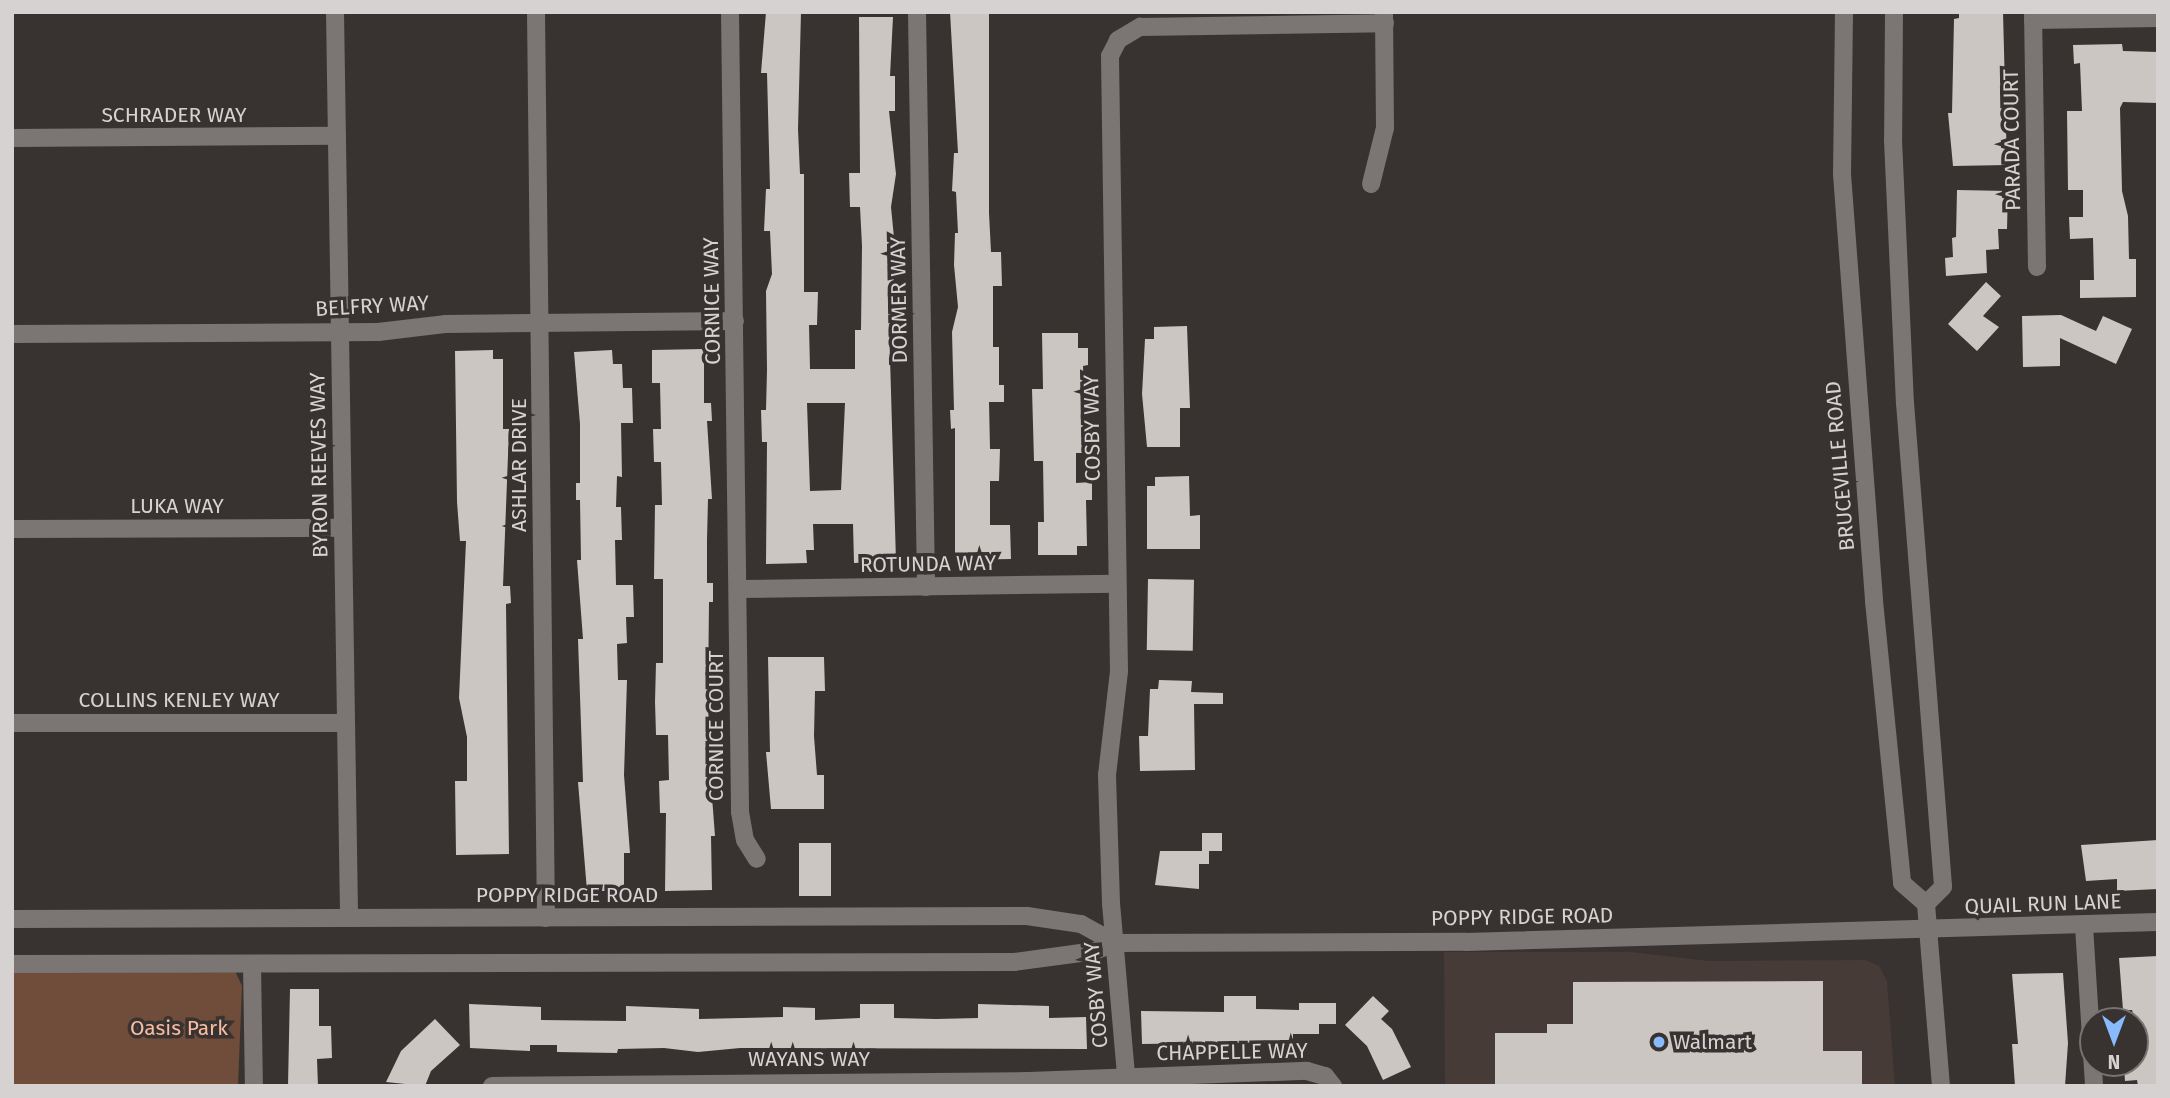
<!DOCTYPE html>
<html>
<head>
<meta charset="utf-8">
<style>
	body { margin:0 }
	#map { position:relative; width:2170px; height:1098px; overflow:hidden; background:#383331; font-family:"Fira Sans",sans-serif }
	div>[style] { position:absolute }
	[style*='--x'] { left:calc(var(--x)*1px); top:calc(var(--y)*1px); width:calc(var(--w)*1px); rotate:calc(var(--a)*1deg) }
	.built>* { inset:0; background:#463b36 }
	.green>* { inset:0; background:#704c3b }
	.building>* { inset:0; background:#ccc6c3; transform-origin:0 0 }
	.minor>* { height:18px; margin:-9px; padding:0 9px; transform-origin:9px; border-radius:9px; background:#7b7673 }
	.secondary>* { height:18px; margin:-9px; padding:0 9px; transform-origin:9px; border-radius:9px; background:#7b7673 }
	.dots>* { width:19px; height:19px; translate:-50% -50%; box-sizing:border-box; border:4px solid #383331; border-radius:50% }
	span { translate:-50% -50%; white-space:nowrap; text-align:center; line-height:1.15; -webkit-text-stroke:7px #383331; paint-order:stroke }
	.street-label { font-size:21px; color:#d5d2d1 }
	.park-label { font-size:21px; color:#f8bca1 }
	.poi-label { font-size:21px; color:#d5d2d1 }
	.left { translate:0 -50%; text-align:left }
	.frame { position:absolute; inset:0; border:14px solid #d5d2d1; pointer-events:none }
	.north { position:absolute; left:2079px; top:1007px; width:70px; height:70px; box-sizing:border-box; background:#383331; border:2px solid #777371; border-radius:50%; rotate:180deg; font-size:19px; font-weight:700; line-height:28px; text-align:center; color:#d5d2d1 }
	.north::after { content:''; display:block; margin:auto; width:24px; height:32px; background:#89bafc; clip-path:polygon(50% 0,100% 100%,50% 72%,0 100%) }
</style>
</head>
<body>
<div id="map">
	<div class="built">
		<div style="clip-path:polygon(1444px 952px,1631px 952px,1709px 961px,1865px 960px,1879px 966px,1887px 981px,1895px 1086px,1445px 1086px)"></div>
	</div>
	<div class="green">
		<div style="clip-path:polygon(235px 971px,242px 986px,238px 1086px,12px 1086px,12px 972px)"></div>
	</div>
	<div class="building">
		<div style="clip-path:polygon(evenodd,766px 12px,801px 12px,798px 129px,800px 174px,804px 174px,804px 292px,818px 292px,817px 325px,809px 325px,810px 369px,855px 369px,855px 330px,861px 330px,862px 246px,860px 207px,850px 207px,849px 173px,860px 173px,859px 17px,893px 17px,890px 76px,895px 76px,895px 111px,889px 111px,896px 174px,891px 207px,897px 268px,892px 285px,896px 324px,889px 324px,896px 561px,854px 563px,853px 524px,813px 524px,814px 550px,806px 550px,807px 563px,766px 564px,767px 442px,762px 442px,761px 410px,766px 410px,767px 370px,766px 291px,772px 274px,770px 231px,764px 231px,766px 189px,770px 189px,767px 73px,761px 73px,766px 12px,807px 403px,845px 403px,841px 490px,810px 491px,807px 403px)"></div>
		<div style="clip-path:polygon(950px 12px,989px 12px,989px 213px,991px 252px,1001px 252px,1002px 286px,993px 286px,993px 347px,999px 347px,999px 385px,1004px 385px,1004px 402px,989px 402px,990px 449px,1000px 449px,999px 481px,990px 481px,990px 525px,1010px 525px,1011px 559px,955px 560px,955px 428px,951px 429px,950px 410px,954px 410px,952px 332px,958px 307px,954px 265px,955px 233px,958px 233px,956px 192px,952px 191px,954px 153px,958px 153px)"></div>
		<div style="clip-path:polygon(1959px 12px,2003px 12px,2007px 165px,1953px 166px,1948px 113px,1952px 113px,1954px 19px,1959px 18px)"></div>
		<div style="clip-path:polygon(2122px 44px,2123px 51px,2158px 52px,2158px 103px,2123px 102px,2120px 108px,2122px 191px,2128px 216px,2129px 259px,2136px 259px,2136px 297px,2080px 298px,2080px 280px,2094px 280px,2093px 238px,2070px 239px,2069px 217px,2083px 217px,2083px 190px,2068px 190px,2067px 111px,2082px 111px,2080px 63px,2074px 64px,2073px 45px)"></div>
		<div style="clip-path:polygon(1957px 190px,2008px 191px,2007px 229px,1998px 229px,1999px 249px,1986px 250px,1987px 273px,1946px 276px,1945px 258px,1953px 257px,1952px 238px,1956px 237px)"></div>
		<div style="clip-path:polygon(1986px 282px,2001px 296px,1983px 316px,1999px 327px,1977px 351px,1948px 324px)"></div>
		<div style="clip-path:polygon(2061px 315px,2096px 331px,2103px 316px,2132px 329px,2116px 364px,2060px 338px,2060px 366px,2023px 367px,2022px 316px)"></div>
		<div style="clip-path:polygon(1187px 326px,1190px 408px,1180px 408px,1180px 447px,1147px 447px,1142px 394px,1145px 339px,1154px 339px,1154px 327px)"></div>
		<div style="clip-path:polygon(1042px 333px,1078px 333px,1078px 348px,1088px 348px,1088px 365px,1083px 366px,1086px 453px,1076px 453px,1076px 483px,1092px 482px,1092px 500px,1086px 500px,1087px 546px,1077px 546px,1077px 555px,1038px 555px,1038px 522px,1044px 522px,1043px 461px,1034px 461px,1032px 389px,1043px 389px)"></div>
		<div style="clip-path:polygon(704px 349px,704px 403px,711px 403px,712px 421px,707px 421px,712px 499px,708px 499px,707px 540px,707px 583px,713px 583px,713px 602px,709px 602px,708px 695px,709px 739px,714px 739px,714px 757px,709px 757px,715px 836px,711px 836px,712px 890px,665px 891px,666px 813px,660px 813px,659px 781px,669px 780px,668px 735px,656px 735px,655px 702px,656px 663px,663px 663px,663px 579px,654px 579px,655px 505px,662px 505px,661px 462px,654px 462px,653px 429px,661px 429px,660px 383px,652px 383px,652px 350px)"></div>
		<div style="clip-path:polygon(493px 350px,493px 359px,503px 359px,503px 429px,509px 429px,503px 586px,510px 586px,511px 603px,506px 604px,509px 854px,456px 855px,455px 781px,467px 781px,467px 737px,459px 698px,466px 541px,460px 541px,457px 502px,455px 351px)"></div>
		<div style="clip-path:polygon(612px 350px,613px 364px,622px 364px,623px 388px,632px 388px,633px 423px,621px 423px,622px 477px,617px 476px,616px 507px,621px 507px,622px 540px,615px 540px,616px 585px,633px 585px,634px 617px,626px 617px,627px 643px,617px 644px,618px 680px,627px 680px,624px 775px,630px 853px,624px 853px,624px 891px,587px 891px,578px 782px,583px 782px,578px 639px,583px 639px,577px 560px,581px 560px,580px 500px,576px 500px,576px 483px,580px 483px,580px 424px,574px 352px)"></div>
		<div style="clip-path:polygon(1189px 476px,1190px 516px,1200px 515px,1200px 549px,1147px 549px,1147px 486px,1155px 486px,1155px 477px)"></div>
		<div style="left:1148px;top:579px;width:46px;height:71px;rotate:1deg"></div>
		<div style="clip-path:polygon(768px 657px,824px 657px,825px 691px,815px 691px,814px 736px,817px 775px,824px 775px,824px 809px,771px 809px,766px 752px,770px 752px)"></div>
		<div style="clip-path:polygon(1159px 680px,1192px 681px,1191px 692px,1223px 693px,1223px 704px,1194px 704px,1195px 770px,1140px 771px,1139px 736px,1148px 736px,1150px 689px,1158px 689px)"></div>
		<div style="clip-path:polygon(1202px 833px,1222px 833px,1222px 851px,1209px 851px,1209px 864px,1199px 864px,1199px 889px,1155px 885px,1160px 851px,1202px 851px)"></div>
		<div style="clip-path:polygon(2158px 840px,2158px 889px,2117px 891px,2117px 879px,2086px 881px,2081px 845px)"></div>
		<div style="left:799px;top:843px;width:32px;height:53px"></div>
		<div style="clip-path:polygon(2158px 956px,2158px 1086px,2138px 1086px,2137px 1080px,2125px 1081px,2124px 1066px,2135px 1066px,2135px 1021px,2132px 1010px,2123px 1010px,2119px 958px)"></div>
		<div style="clip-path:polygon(2063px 973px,2068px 1043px,2065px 1086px,2015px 1086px,2012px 1044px,2018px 1044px,2012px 974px)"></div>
		<div style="clip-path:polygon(1823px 981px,1823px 1051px,1862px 1051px,1862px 1086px,1495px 1086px,1495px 1033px,1547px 1033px,1547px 1024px,1573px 1024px,1573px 982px)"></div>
		<div style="clip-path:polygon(290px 989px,319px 989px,319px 1026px,331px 1026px,332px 1058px,317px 1059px,318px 1086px,288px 1086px)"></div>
		<div style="clip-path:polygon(1224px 996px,1256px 996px,1256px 1009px,1299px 1010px,1299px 1003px,1336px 1003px,1336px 1024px,1319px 1024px,1319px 1034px,1293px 1034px,1293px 1042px,1142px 1044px,1141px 1011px,1224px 1012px)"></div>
		<div style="clip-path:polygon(1373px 996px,1389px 1011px,1381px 1019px,1392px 1029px,1411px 1067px,1383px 1080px,1367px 1046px,1345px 1025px)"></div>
		<div style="clip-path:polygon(469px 1004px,541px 1007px,541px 1020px,626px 1021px,626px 1006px,699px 1009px,699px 1019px,783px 1017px,783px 1007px,815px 1008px,815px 1020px,860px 1018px,860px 1004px,894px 1004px,894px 1018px,936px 1019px,978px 1018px,978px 1004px,1049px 1006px,1049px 1018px,1086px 1017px,1087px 1049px,740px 1048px,698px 1052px,664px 1048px,618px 1049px,617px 1053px,557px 1052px,557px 1045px,530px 1045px,530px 1051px,470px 1048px)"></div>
		<div style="clip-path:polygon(435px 1019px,460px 1045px,431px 1071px,425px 1086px,386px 1082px,401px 1051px)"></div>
	</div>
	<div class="minor">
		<div style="--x:335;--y:12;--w:906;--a:89.11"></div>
		<div style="--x:536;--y:12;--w:906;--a:89.37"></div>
		<div style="--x:730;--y:12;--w:800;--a:89.28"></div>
		<div style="--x:740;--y:812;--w:28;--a:80"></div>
		<div style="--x:745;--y:840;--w:22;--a:58"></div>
		<div style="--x:917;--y:12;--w:575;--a:89.1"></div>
		<div style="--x:2033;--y:12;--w:255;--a:89.1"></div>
		<div style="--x:2033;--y:20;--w:125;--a:-0.9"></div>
		<div style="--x:12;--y:138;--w:325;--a:-0.4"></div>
		<div style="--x:1371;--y:184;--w:58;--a:-76"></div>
		<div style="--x:1385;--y:128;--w:116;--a:-90.5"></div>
		<div style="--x:12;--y:334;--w:366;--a:-0.3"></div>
		<div style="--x:378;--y:332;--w:67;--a:-6.8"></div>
		<div style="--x:445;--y:324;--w:290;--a:-0.6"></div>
		<div style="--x:12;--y:529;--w:331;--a:-0.2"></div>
		<div style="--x:738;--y:589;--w:379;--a:-0.8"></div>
		<div style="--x:12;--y:723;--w:334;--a:0"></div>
		<div style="--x:12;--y:919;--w:1015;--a:-0.17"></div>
		<div style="--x:1027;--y:916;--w:55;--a:8.4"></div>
		<div style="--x:1081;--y:924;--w:39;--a:29"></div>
		<div style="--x:2084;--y:926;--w:160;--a:86.4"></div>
		<div style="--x:12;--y:964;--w:1002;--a:-0.11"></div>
		<div style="--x:1014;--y:962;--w:82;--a:-7.7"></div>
		<div style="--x:1095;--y:951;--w:22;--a:-22"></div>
		<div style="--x:1115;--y:943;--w:351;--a:-0.2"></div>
		<div style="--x:1466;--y:942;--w:692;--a:-1.66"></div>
		<div style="--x:252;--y:964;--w:122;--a:89.1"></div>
		<div style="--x:492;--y:1086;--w:537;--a:-0.53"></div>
		<div style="--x:1029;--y:1081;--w:278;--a:-2.1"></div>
		<div style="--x:1307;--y:1071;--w:19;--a:16"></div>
		<div style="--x:1325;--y:1076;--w:13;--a:51"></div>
		<div style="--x:1127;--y:1086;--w:184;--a:-95"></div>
		<div style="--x:1111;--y:903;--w:128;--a:-91.8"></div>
		<div style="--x:1107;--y:775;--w:105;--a:-83.4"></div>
		<div style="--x:1119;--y:671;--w:615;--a:-90.84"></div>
		<div style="--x:1110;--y:56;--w:18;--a:-63"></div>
		<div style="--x:1118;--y:40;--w:26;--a:-31"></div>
		<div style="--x:1140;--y:27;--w:245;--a:-0.9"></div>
	</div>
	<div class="secondary">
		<div style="--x:1844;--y:12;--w:162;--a:90.7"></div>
		<div style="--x:1842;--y:174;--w:428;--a:85.7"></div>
		<div style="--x:1874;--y:601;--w:283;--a:84.3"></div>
		<div style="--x:1902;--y:883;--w:32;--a:41"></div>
		<div style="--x:1926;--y:904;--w:183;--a:85.3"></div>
		<div style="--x:1894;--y:12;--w:128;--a:90.4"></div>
		<div style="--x:1893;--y:140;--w:263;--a:87.4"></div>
		<div style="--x:1905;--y:403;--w:485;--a:85.5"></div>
		<div style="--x:1943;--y:887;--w:24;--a:135"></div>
	</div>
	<div class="dots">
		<div style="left:1659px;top:1042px;background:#89bafc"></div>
	</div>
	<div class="street-label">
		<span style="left:174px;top:115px">SCHRADER WAY</span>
		<span style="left:2012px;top:140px;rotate:-91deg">PARADA COURT</span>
		<span style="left:899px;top:300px;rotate:-91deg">DORMER WAY</span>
		<span style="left:712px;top:301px;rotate:-91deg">CORNICE WAY</span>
		<span style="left:372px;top:306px;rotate:-3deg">BELFRY WAY</span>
		<span style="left:1092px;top:428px;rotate:-91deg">COSBY WAY</span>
		<span style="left:319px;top:465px;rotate:-91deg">BYRON REEVES WAY</span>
		<span style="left:519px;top:465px;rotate:-90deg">ASHLAR DRIVE</span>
		<span style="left:1840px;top:466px;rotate:-95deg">BRUCEVILLE ROAD</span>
		<span style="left:177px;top:506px">LUKA WAY</span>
		<span style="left:928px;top:564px;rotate:-1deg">ROTUNDA WAY</span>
		<span style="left:179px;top:700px">COLLINS KENLEY WAY</span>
		<span style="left:716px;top:726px;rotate:-90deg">CORNICE COURT</span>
		<span style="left:567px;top:895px">POPPY RIDGE ROAD</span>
		<span style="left:2043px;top:904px;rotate:-2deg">QUAIL RUN LANE</span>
		<span style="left:1522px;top:917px;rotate:-1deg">POPPY RIDGE ROAD</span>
		<span style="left:1096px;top:995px;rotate:-95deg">COSBY WAY</span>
		<span style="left:1232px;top:1052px;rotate:-1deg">CHAPPELLE WAY</span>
		<span style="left:809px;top:1059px">WAYANS WAY</span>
	</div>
	<div class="park-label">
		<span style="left:179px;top:1028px">Oasis Park</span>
	</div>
	<div class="poi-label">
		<span class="left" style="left:1673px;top:1042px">Walmart</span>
	</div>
	<div class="frame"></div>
	<div class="north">N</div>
</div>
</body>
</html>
